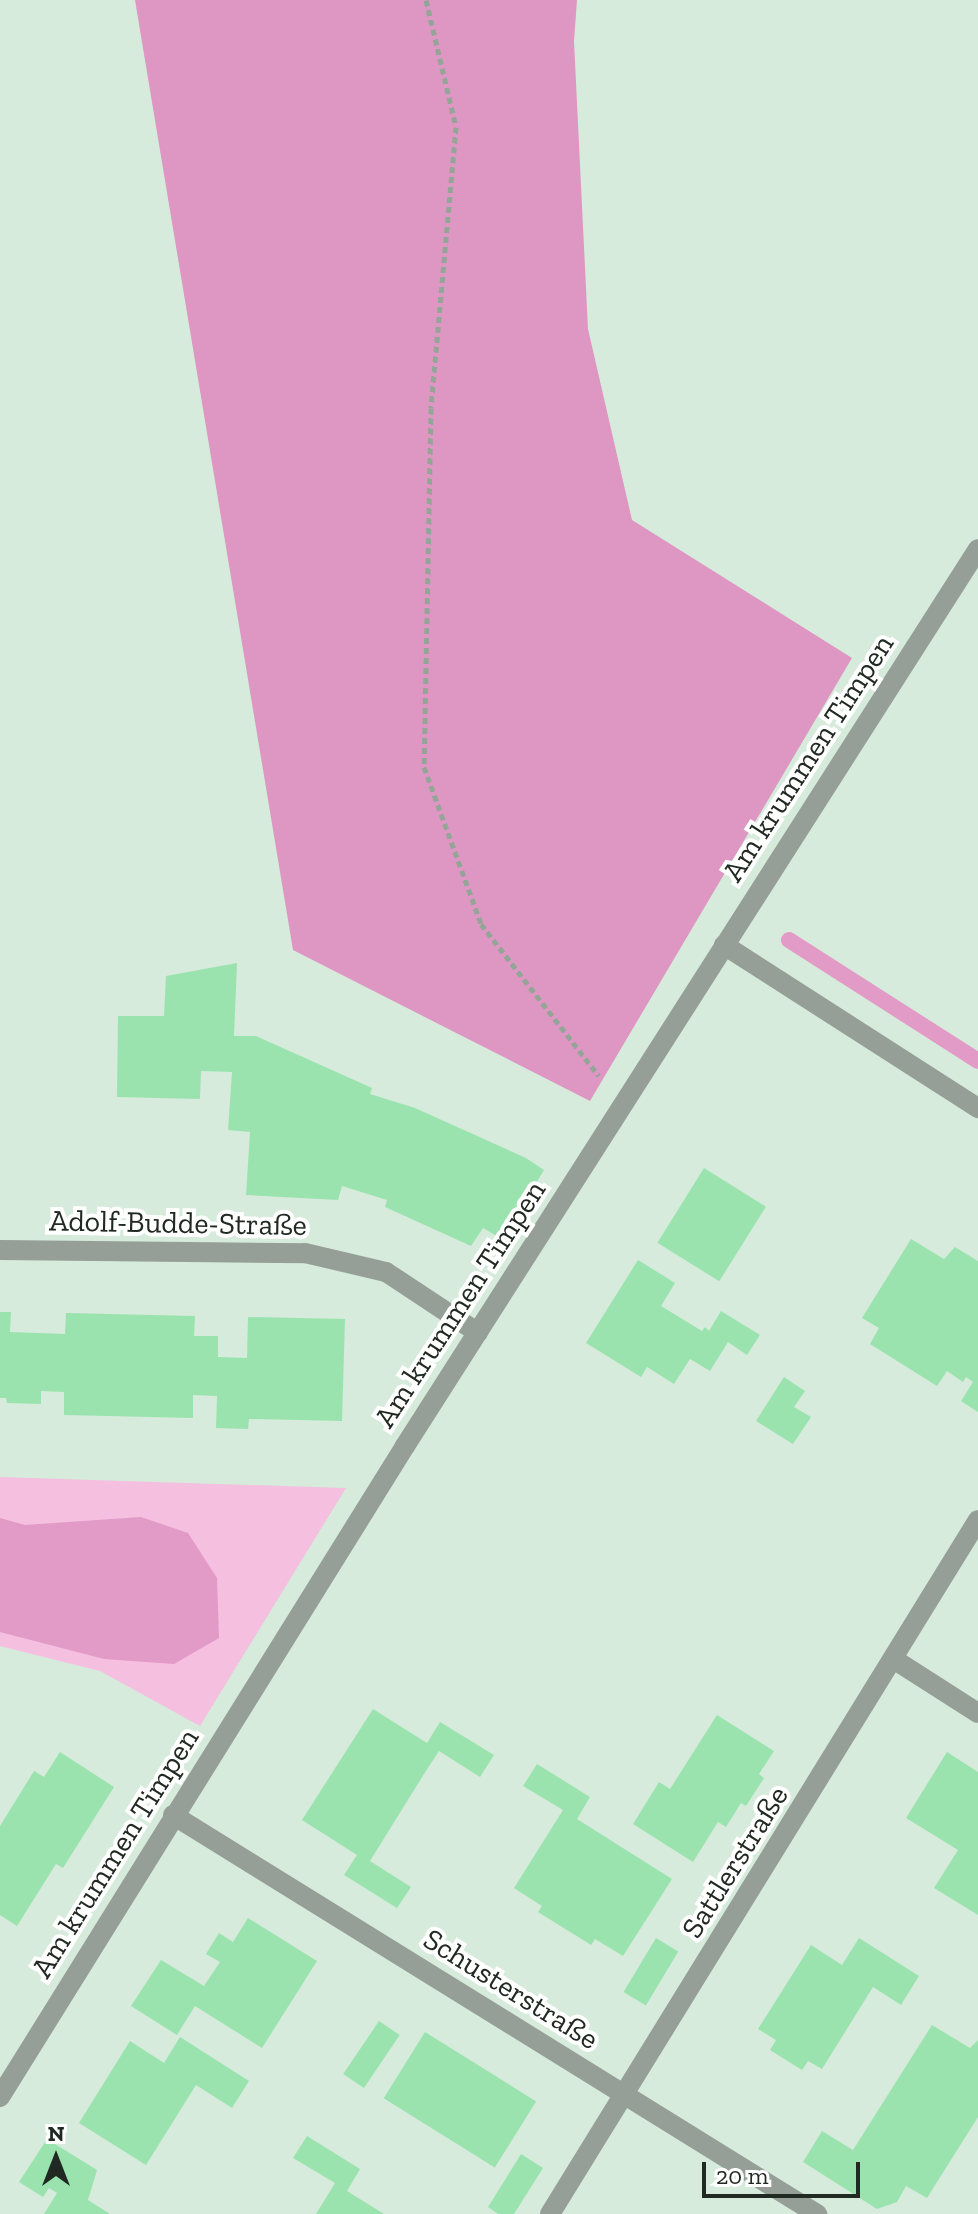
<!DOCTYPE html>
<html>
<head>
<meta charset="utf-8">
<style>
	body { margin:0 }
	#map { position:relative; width:978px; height:2214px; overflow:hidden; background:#d6ebdb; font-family:"Zilla Slab",serif }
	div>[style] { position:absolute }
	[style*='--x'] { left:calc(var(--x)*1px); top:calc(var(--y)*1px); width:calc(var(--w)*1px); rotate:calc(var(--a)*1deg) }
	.green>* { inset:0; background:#f5bfdf }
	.forest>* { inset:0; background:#de96c3 }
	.water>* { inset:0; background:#e29ac6 }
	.stream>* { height:16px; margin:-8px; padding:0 8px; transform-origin:8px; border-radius:8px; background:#e29ac6 }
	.building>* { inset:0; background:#9ae3af; transform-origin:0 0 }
	.path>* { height:5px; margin-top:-2.5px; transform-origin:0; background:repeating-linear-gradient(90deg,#94a598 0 6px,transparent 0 10px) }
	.minor>* { height:20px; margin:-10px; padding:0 10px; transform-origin:10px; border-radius:10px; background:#959e97 }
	span { translate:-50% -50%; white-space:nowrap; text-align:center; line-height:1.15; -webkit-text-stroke:8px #fff; paint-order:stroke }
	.street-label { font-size:30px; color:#212923 }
	.north { position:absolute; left:16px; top:2118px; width:80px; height:80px; -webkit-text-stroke:6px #fff; paint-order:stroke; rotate:0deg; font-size:22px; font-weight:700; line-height:32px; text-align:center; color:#212923 }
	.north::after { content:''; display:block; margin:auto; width:28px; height:36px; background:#212923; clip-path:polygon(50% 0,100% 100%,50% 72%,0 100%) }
	.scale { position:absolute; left:702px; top:2162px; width:158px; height:36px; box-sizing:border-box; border:4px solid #212923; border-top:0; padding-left:10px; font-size:24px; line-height:28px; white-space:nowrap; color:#212923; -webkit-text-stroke:6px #fff; paint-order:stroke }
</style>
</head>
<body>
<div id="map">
	<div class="green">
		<div style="clip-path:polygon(0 1477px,346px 1488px,200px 1726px,100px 1671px,0 1646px)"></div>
	</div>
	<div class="forest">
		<div style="clip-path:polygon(135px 0,577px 0,574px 41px,588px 329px,632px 520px,852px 658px,590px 1101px,293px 950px)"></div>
	</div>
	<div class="water">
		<div style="clip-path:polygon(141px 1517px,188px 1533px,217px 1578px,219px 1638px,174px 1664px,104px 1659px,0 1632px,0 1518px,25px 1525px)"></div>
	</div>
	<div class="stream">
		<div style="--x:789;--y:940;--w:224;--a:32.6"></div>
	</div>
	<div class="building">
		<div style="clip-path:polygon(237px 963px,234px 1036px,256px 1036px,372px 1088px,370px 1094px,415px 1108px,526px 1158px,544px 1170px,502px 1239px,483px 1228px,471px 1246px,385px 1207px,387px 1200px,342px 1186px,338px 1200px,246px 1195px,250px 1132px,228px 1130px,232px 1072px,201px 1071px,200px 1099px,117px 1097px,118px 1016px,164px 1016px,166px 976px)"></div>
		<div style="left:704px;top:1168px;width:73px;height:88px;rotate:32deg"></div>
		<div style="clip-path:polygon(911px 1239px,944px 1259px,955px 1247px,978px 1261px,978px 1412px,961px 1401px,973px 1382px,966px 1377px,963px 1382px,947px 1371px,937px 1386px,870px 1344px,879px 1328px,862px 1318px)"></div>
		<div style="clip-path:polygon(638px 1260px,675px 1283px,661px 1306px,702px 1331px,705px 1327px,709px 1331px,721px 1311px,760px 1335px,747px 1355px,728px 1342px,710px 1371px,690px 1359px,674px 1384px,647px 1367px,641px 1377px,586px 1343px)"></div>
		<div style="clip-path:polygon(0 1312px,11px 1312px,10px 1332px,65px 1334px,66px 1313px,195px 1316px,194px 1336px,218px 1336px,218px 1357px,247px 1358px,248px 1317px,345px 1319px,342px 1421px,249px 1419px,248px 1429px,216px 1428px,217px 1396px,193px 1395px,193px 1418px,64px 1415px,64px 1392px,41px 1391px,41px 1404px,7px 1403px,6px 1398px,0 1398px)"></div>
		<div style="clip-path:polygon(784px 1377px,805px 1391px,794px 1407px,811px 1417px,793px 1444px,756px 1421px)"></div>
		<div style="clip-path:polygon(373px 1709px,427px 1743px,440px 1722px,494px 1755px,480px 1777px,439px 1751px,424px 1774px,370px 1861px,411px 1887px,397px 1908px,344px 1875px,357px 1855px,302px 1820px)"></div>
		<div style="clip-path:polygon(717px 1715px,774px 1751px,759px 1774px,764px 1778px,746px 1806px,741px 1803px,726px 1827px,718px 1822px,693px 1862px,633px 1824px,659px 1782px,670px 1789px)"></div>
		<div style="clip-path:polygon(60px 1752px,114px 1787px,63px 1868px,56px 1864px,17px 1926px,0 1915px,0 1826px,34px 1771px,44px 1777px)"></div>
		<div style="clip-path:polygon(947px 1752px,978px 1772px,978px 1915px,934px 1888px,958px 1850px,906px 1818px)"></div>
		<div style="clip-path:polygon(537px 1764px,590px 1797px,577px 1819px,672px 1879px,623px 1956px,595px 1939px,591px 1945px,538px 1912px,542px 1906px,514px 1888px,563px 1810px,523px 1786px)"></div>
		<div style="clip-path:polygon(248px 1918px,317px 1961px,262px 2048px,195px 2006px,177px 2035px,131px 2006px,161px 1960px,204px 1986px,220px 1962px,206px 1954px,219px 1933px,233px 1942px)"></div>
		<div style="left:656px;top:1938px;width:26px;height:63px;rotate:31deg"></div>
		<div style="clip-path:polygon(859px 1938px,919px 1976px,901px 2005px,873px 1987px,822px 2069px,808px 2061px,802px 2070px,770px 2050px,776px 2040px,758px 2029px,811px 1945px,842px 1965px)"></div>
		<div style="left:379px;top:2021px;width:25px;height:64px;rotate:34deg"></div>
		<div style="clip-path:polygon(932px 2025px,970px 2048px,978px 2040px,978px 2117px,927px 2198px,906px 2186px,897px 2202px,877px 2209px,803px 2162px,822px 2131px,853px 2150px)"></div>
		<div style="left:425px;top:2032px;width:131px;height:78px;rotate:32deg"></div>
		<div style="clip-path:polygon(180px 2037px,249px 2081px,232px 2108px,196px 2085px,146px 2165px,79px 2123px,130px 2041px,164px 2063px)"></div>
		<div style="clip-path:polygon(307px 2136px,360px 2169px,347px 2191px,384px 2214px,316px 2214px,335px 2183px,293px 2158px)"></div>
		<div style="clip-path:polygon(47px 2139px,97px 2170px,88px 2200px,110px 2214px,44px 2214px,57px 2193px,49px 2188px,43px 2197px,19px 2182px)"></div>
		<div style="clip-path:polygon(521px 2154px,543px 2168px,514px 2214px,498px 2214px,488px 2207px)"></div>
	</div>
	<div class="path">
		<div style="--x:426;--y:0;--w:130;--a:76.7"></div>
		<div style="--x:456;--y:127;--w:282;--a:95.1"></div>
		<div style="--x:431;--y:408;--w:359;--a:91.1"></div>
		<div style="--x:424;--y:767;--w:167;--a:70"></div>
		<div style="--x:481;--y:924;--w:192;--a:52.2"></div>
	</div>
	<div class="minor">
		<div style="--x:724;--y:945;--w:302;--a:32.7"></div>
		<div style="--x:0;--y:1250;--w:305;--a:0.6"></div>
		<div style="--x:305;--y:1253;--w:83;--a:13.2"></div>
		<div style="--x:386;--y:1272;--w:110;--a:33.5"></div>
		<div style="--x:895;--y:1660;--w:98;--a:32.6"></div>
		<div style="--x:173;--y:1815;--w:758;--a:31.78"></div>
		<div style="--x:0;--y:2097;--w:767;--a:-58.11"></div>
		<div style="--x:405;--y:1446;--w:1064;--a:-57.43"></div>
		<div style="--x:550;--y:2214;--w:815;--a:-58.34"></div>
	</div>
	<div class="street-label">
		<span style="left:808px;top:758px;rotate:-57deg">Am krummen Timpen</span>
		<span style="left:178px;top:1223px;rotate:1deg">Adolf-Budde-Straße</span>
		<span style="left:460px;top:1304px;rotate:-57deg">Am krummen Timpen</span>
		<span style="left:115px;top:1853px;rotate:-58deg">Am krummen Timpen</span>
		<span style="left:735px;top:1862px;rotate:-58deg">Sattlerstraße</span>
		<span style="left:511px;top:1989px;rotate:32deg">Schusterstraße</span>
	</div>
	<div class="north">N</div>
	<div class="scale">20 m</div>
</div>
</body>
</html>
